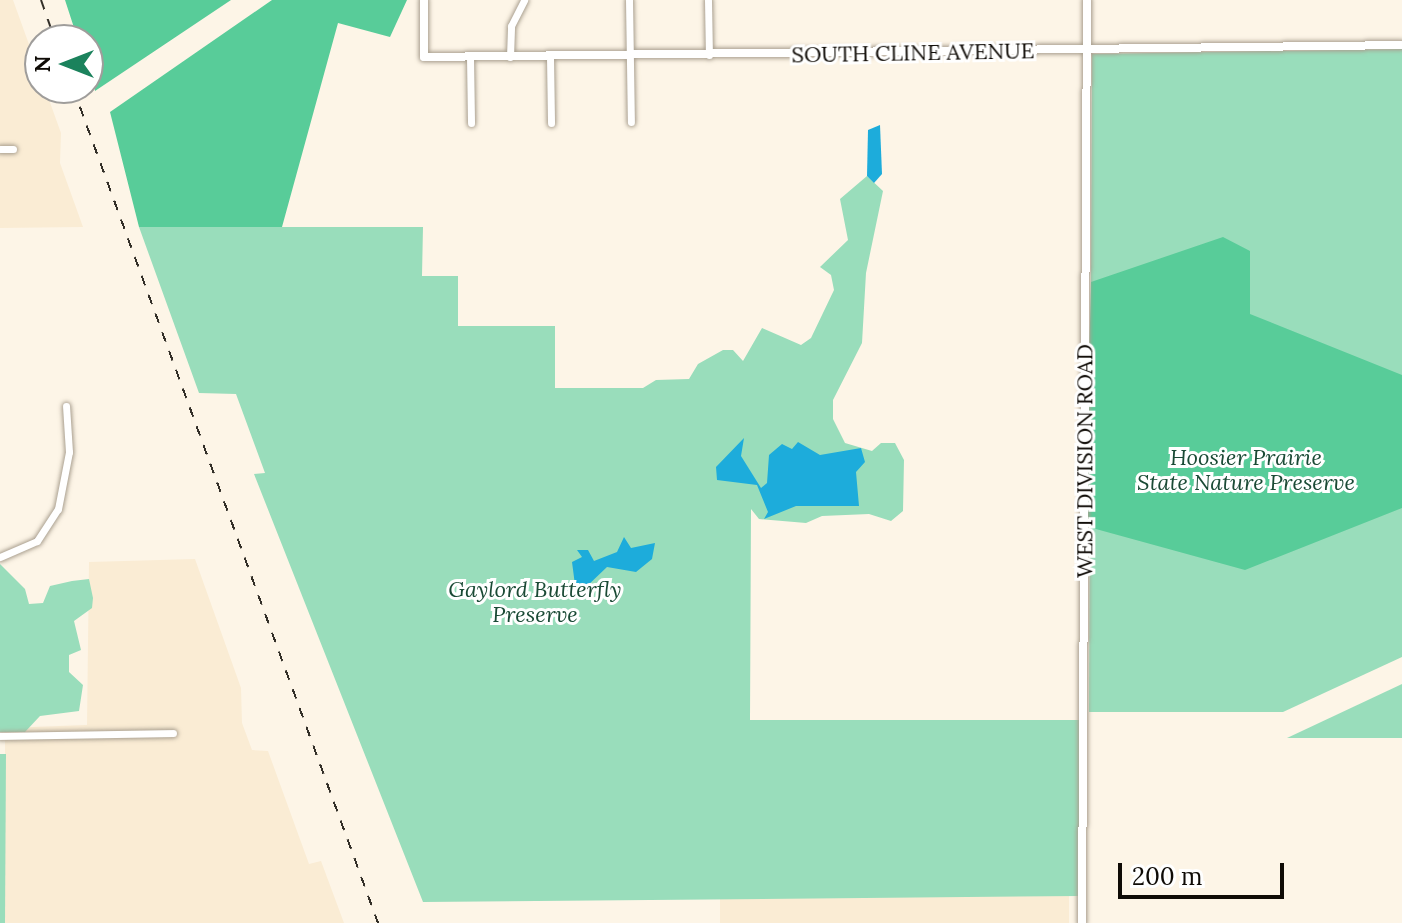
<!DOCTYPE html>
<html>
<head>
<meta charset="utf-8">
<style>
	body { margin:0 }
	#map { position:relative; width:1402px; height:923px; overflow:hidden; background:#fdf5e7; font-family:Lora,serif }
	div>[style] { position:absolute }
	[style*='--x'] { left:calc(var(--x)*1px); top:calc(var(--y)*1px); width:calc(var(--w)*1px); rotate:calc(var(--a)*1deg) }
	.built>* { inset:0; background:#faecd4; transform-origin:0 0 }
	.green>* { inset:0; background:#9db }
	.forest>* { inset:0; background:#58cc99 }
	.water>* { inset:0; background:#1dacdb }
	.roads { filter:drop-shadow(0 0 2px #aaa090) drop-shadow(0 0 2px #aaa090) }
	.minor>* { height:7px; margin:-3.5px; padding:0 3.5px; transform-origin:3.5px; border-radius:3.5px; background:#fff }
	.tertiary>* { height:8px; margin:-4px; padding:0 4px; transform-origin:4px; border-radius:4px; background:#fff }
	.rail>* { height:2px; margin-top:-1px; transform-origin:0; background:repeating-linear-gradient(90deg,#332f28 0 10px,transparent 0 20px) }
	span { translate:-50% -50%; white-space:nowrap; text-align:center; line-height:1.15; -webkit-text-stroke:6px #fff; paint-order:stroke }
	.street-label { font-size:22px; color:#0f0b06 }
	.park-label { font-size:22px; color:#1a4a35; font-style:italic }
	.north { position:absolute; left:24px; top:24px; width:80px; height:80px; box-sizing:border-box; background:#fff; border:2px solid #9f9d9b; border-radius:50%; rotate:270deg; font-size:22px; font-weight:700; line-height:32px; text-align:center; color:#0f0b06 }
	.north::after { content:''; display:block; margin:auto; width:28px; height:36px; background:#1b825c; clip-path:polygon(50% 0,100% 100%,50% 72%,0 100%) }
	.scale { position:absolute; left:1118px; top:863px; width:166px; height:36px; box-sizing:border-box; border:4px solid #0f0b06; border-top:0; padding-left:10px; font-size:24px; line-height:28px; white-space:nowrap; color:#0f0b06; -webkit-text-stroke:6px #fff; paint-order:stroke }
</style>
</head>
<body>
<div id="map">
	<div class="built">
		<div style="clip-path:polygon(0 0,13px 0,61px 133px,60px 163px,83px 227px,0 228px)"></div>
		<div style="clip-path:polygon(195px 559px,241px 688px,242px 723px,252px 750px,268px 751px,309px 864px,321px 861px,344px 923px,5px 923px,5px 728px,87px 725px,89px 562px)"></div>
		<div style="left:720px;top:895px;width:349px;height:28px"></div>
	</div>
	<div class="green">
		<div style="clip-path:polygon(1402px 49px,1402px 657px,1283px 712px,1089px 712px,1092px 54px)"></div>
		<div style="clip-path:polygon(867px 176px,883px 191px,866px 273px,862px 343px,833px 400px,833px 419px,845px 443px,872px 451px,881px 443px,895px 443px,904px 460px,903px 511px,891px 521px,869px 514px,822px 516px,806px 523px,759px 519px,751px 509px,750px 720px,1079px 720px,1079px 896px,423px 902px,254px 474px,265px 473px,236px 394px,199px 393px,139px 227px,423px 227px,422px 276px,458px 276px,458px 326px,555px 326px,555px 388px,643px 388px,656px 380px,689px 379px,698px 364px,723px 350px,733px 350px,743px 361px,762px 328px,801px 345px,811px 338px,834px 290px,831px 275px,820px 267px,848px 240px,840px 199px)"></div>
		<div style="clip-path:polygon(0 564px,25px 589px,29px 604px,43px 603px,50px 586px,72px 581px,89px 579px,93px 598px,92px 608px,74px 621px,81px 650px,69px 655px,69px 672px,83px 685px,79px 711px,40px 716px,25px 732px,0 732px)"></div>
		<div style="clip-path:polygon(1402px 684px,1402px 738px,1287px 738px)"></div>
		<div style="clip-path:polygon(0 754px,6px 754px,5px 923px,0 923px)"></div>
	</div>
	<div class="forest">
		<div style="clip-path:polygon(65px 0,231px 0,95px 91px,88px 40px,78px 40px)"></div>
		<div style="clip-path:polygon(272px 0,407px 0,390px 37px,338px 23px,282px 227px,139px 227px,110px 112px)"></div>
		<div style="clip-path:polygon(1223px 237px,1250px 251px,1250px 314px,1402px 375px,1402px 508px,1245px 570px,1085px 526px,1091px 282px)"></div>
	</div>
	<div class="water">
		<div style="clip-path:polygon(880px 125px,882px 174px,874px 183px,867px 176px,868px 130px)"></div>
		<div style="clip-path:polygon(744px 438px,741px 456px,761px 488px,767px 483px,769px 455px,782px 444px,792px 449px,798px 442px,820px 455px,861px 448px,865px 462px,856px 472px,859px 506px,796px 506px,764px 519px,768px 512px,757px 485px,717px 480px,716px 467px)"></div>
		<div style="clip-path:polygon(624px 537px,631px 548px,655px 543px,652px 559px,636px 572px,607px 567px,585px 588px,563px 594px,575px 585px,572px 562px,582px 557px,577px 550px,588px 550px,594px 561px,617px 552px)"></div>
	</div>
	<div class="roads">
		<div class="minor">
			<div style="--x:629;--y:0;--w:122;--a:89.1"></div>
			<div style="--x:708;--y:0;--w:55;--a:89"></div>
			<div style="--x:470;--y:57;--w:66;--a:89.1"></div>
			<div style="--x:510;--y:57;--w:31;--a:-88"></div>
			<div style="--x:511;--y:26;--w:29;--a:-63"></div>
			<div style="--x:550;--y:57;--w:66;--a:89.1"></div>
			<div style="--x:0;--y:149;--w:13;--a:0"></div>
			<div style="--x:0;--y:557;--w:40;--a:-23.4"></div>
			<div style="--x:37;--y:541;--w:38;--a:-57"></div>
			<div style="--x:58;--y:509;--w:58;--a:-79.1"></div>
			<div style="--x:69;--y:452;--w:46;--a:-93.7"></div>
			<div style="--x:0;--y:736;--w:173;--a:-1"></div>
		</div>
		<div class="tertiary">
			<div style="--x:424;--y:0;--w:57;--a:90"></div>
			<div style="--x:424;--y:57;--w:978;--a:-0.7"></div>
			<div style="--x:1082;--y:923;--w:923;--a:-89.69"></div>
		</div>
	</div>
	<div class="rail">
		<div style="--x:41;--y:0;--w:42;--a:70.7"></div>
		<div style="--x:73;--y:88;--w:889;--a:69.93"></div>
	</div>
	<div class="street-label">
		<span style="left:913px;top:53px;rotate:-1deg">SOUTH CLINE AVENUE</span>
		<span style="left:1085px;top:461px;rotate:-90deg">WEST DIVISION ROAD</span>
	</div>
	<div class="park-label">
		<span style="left:1246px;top:470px">Hoosier Prairie<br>State Nature Preserve</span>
		<span style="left:535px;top:602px">Gaylord Butterfly<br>Preserve</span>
	</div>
	<div class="north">N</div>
	<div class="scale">200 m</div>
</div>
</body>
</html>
